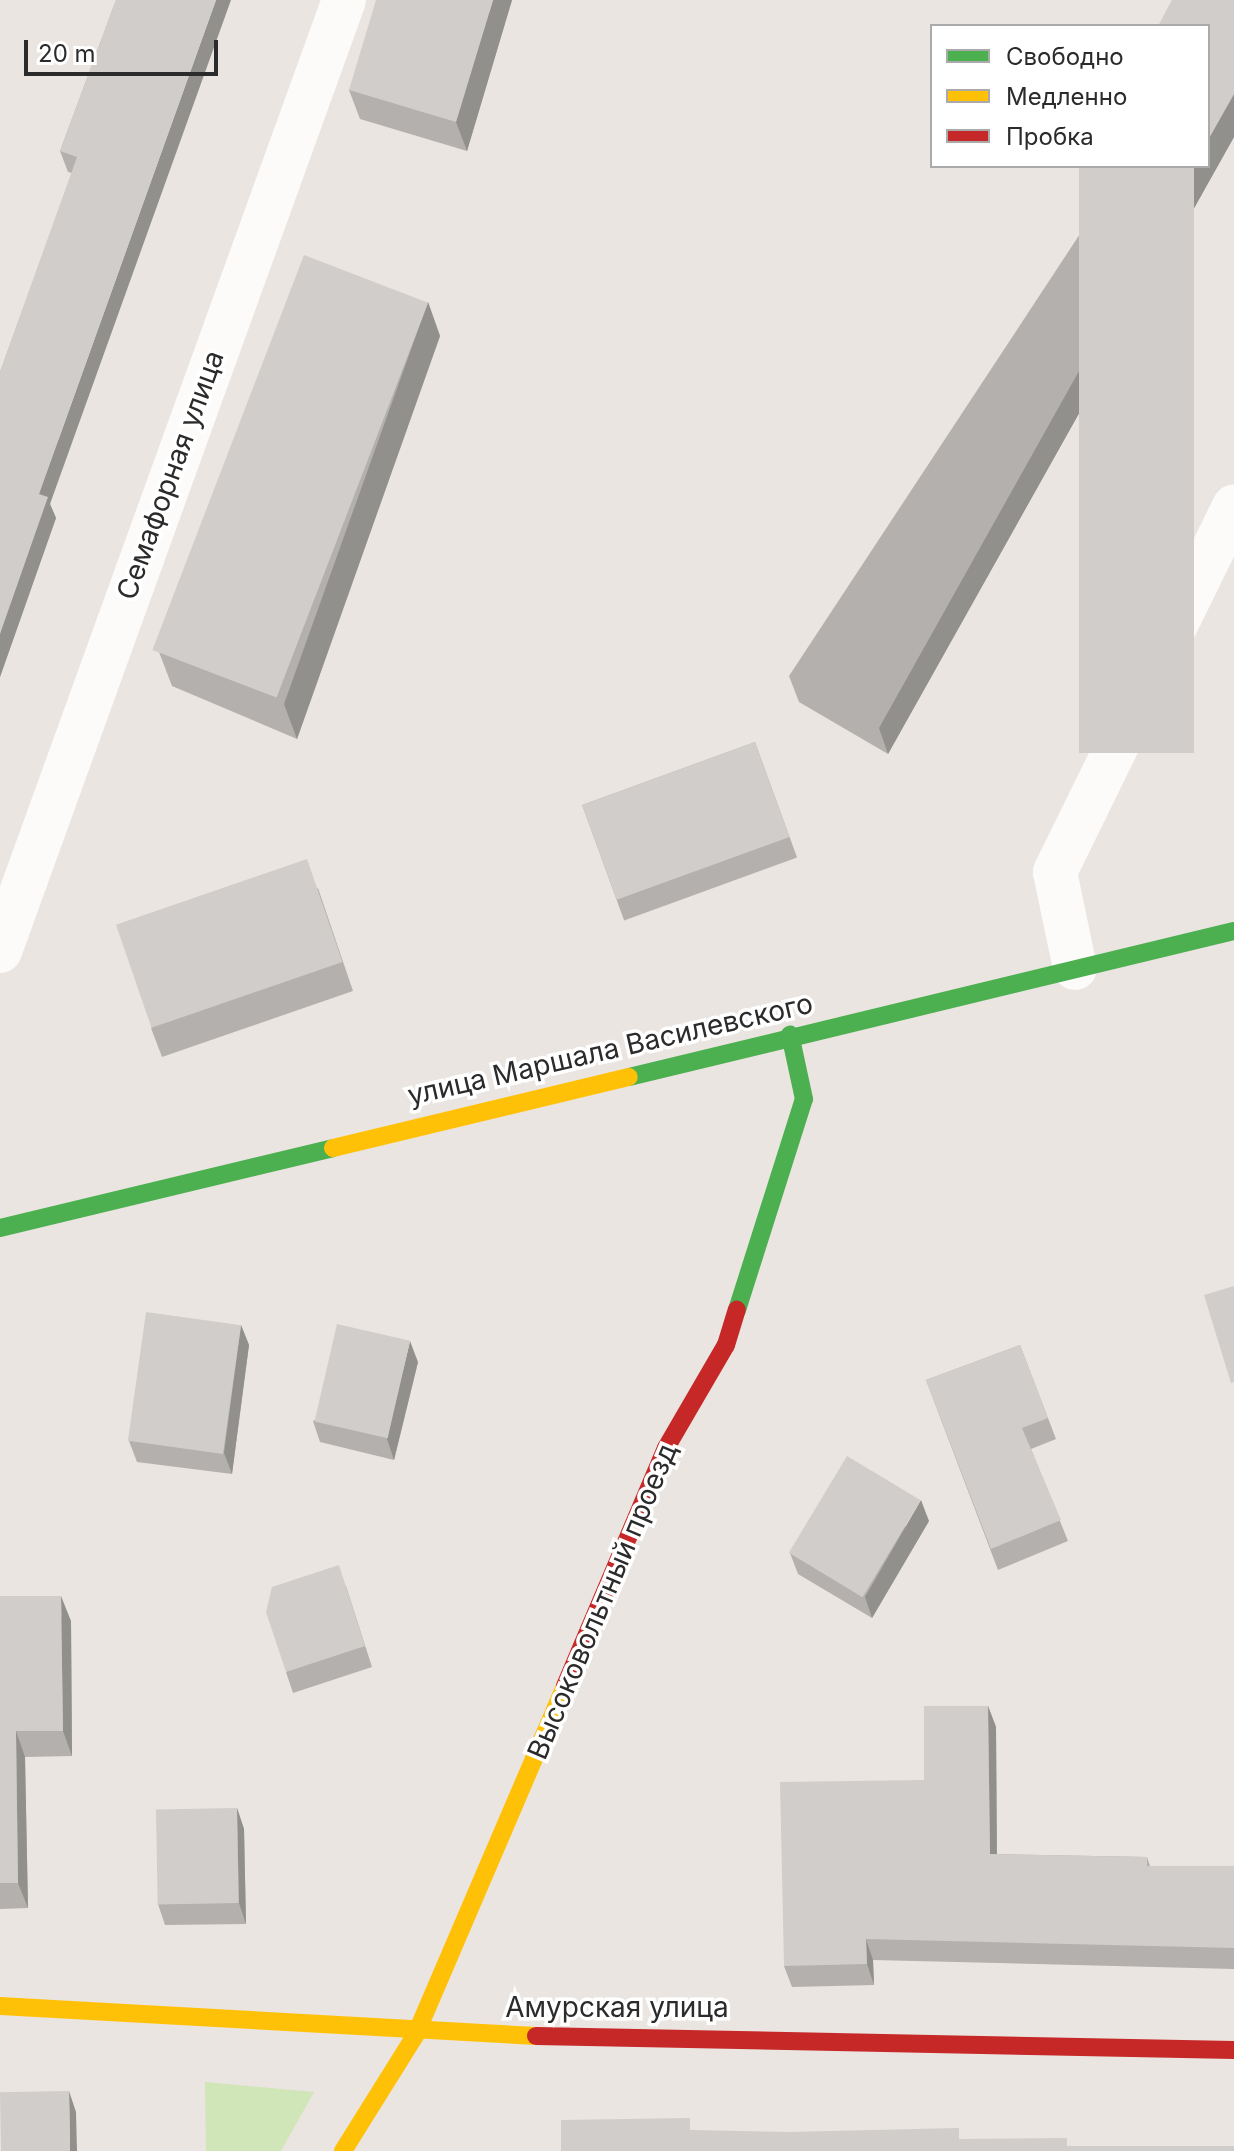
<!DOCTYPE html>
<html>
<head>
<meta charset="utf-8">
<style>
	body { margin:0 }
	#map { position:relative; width:1234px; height:2151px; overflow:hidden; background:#eae5e0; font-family:Inter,sans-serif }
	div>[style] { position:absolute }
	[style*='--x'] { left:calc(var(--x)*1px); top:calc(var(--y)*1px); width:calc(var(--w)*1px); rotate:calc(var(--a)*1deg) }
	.green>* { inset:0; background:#d0e5b8 }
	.street>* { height:44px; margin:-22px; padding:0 22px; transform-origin:22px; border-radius:22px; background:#fcfbfa }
	.fast>* { height:18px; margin:-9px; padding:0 9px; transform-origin:9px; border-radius:9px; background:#4caf50 }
	.slow>* { height:18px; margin:-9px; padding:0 9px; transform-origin:9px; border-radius:9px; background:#ffc107 }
	.jam>* { height:18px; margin:-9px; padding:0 9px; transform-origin:9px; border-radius:9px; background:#c62828 }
	.wall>* { inset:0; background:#b3b0ae; transform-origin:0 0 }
	.shaded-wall>* { inset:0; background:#92908d }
	.building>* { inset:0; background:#d0cdca; transform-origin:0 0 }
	span { translate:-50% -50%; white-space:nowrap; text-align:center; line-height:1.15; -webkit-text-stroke:7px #fff; paint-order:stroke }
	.street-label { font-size:28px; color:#2b2b2b }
	.legend { position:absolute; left:930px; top:24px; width:280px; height:144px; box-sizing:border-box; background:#fff; border:2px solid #aaa; margin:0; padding:10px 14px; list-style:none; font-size:24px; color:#2b2b2b }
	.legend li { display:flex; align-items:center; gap:16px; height:40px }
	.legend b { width:40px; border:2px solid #aaa }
	.scale { position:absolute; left:24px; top:40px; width:194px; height:36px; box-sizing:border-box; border:4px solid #2b2b2b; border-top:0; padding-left:10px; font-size:24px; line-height:28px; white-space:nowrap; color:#2b2b2b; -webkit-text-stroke:6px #fff; paint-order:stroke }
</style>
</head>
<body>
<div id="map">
	<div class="green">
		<div style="clip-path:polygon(205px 2082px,314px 2092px,281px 2151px,206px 2151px)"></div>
	</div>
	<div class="street">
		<div style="--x:0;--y:951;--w:1011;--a:-70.11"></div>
		<div style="--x:1075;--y:968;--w:98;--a:-101.8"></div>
		<div style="--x:1055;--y:872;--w:407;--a:-63.9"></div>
	</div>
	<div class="fast">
		<div style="--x:629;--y:1077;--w:622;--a:-13.57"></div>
		<div style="--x:0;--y:1228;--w:342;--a:-13.5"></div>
		<div style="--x:737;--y:1310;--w:221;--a:-72.4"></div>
		<div style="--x:804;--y:1099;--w:66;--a:-102.2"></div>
	</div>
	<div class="slow">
		<div style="--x:333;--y:1148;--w:304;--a:-13.5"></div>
		<div style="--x:0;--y:2006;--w:537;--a:3.2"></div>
		<div style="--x:343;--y:2151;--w:138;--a:-58"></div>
		<div style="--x:416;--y:2034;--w:379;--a:-66.8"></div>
	</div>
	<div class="jam">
		<div style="--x:565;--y:1686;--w:259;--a:-67"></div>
		<div style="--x:666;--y:1448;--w:119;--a:-59.8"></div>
		<div style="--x:726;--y:1345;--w:37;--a:-73"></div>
		<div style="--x:536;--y:2036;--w:698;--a:1.15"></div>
	</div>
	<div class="wall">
		<div style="clip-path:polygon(116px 0,50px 504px,56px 518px,0 677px,0 372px,72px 173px,68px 172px,60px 151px)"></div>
		<div style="clip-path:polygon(512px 0,467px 151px,360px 119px,349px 90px)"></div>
		<div style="clip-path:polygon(1234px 0,1234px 137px,888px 754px,799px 702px,789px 676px)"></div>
		<div style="clip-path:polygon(428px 302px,440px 336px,297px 739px,172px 686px,159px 652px)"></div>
		<div style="left:755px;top:742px;width:123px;height:184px;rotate:70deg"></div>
		<div style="clip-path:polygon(318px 888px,353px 991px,162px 1057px,151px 1028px)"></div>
		<div style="clip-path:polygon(241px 1325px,249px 1345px,232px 1474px,137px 1462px,129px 1441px)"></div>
		<div style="clip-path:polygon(1020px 1345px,1056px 1439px,1031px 1449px,1068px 1541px,998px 1570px,926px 1380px)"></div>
		<div style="clip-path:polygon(418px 1362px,394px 1460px,320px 1442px,313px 1421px)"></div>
		<div style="clip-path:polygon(929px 1521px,872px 1618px,798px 1574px,790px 1553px)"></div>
		<div style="clip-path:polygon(346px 1586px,372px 1667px,293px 1693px,286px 1672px)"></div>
		<div style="clip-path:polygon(0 1596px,71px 1621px,72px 1756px,25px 1757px,28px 1908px,0 1909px)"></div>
		<div style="clip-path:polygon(988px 1706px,996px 1727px,997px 1854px,1147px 1857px,1150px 1866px,1234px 1866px,1234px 1969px,873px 1960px,874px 1985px,792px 1987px,784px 1966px,924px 1780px)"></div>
		<div style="clip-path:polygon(237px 1808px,244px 1829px,246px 1924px,165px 1925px,158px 1904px)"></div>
	</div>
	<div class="shaded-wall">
		<div style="clip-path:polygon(216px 0,231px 0,50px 504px,56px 518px,0 677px,0 634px,39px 494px)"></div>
		<div style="clip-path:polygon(493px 0,512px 0,467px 151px,456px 122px)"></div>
		<div style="clip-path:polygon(1234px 94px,1234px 137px,888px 754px,879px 728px,1194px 166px,1208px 166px,1208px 140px)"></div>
		<div style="clip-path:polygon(428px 302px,440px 336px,297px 739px,284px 704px)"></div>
		<div style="clip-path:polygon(241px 1325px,249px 1345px,232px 1474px,224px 1453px)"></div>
		<div style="clip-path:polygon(410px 1341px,418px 1362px,394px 1460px,387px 1439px)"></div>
		<div style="clip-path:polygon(921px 1500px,929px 1521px,872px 1618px,865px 1597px)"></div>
		<div style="clip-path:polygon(61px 1596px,71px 1621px,72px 1756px,63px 1731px)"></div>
		<div style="clip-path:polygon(988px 1706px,996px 1727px,997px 1875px,990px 1854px)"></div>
		<div style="clip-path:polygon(16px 1731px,25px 1757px,28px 1908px,18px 1883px)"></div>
		<div style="clip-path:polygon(237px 1808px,244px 1829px,246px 1924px,239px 1903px)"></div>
		<div style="clip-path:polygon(866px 1939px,873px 1960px,874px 1985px,867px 1964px)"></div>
		<div style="clip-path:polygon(69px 2091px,76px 2112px,77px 2151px,70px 2151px)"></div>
	</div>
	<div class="building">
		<div style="clip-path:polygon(116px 0,216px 0,39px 494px,48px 497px,0 634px,0 372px,77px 157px,60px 151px)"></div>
		<div style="clip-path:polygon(376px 0,493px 0,456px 122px,349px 90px)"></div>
		<div style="clip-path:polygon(1172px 0,1234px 0,1234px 94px,1208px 140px,1208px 26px,1158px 26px)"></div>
		<div style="left:1079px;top:166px;width:115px;height:587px"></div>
		<div style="left:304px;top:255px;width:133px;height:423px;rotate:21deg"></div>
		<div style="left:755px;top:742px;width:101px;height:184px;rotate:70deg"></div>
		<div style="left:307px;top:859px;width:109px;height:202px;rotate:71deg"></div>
		<div style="clip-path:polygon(1234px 1286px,1234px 1382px,1231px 1383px,1204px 1295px)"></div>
		<div style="left:146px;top:1312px;width:96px;height:130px;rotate:8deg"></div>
		<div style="left:337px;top:1324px;width:75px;height:100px;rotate:13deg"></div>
		<div style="clip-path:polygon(1020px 1345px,1048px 1418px,1022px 1428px,1061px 1520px,991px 1549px,926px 1380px)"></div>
		<div style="left:847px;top:1456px;width:86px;height:113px;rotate:31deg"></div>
		<div style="clip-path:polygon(339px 1565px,365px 1646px,286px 1672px,266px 1612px,272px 1587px)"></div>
		<div style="clip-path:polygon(0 1596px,61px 1596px,63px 1731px,16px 1731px,18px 1883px,0 1883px)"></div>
		<div style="clip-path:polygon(924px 1706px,988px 1706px,990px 1854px,1147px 1857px,1147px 1866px,1234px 1866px,1234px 1948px,866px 1939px,867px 1964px,784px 1966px,780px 1782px,924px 1780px)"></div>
		<div style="left:237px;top:1808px;width:95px;height:81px;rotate:89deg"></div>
		<div style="left:69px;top:2091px;width:60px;height:69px;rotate:89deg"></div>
		<div style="clip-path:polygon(690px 2118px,690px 2130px,790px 2132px,959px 2128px,959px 2139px,1067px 2138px,1067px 2146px,1234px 2146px,1234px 2151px,561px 2151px,561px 2120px)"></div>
	</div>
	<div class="street-label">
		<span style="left:170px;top:475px;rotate:-70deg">Семафорная улица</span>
		<span style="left:610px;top:1049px;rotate:-13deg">улица Маршала Василевского</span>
		<span style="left:602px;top:1601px;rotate:-67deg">Высоковольтный проезд</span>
		<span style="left:617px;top:2007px">Амурская улица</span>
	</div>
	<ul class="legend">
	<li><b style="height:10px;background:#4caf50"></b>Свободно</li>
	<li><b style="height:10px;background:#ffc107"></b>Медленно</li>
	<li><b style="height:10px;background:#c62828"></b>Пробка</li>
	</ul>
	<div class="scale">20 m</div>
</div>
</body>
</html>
